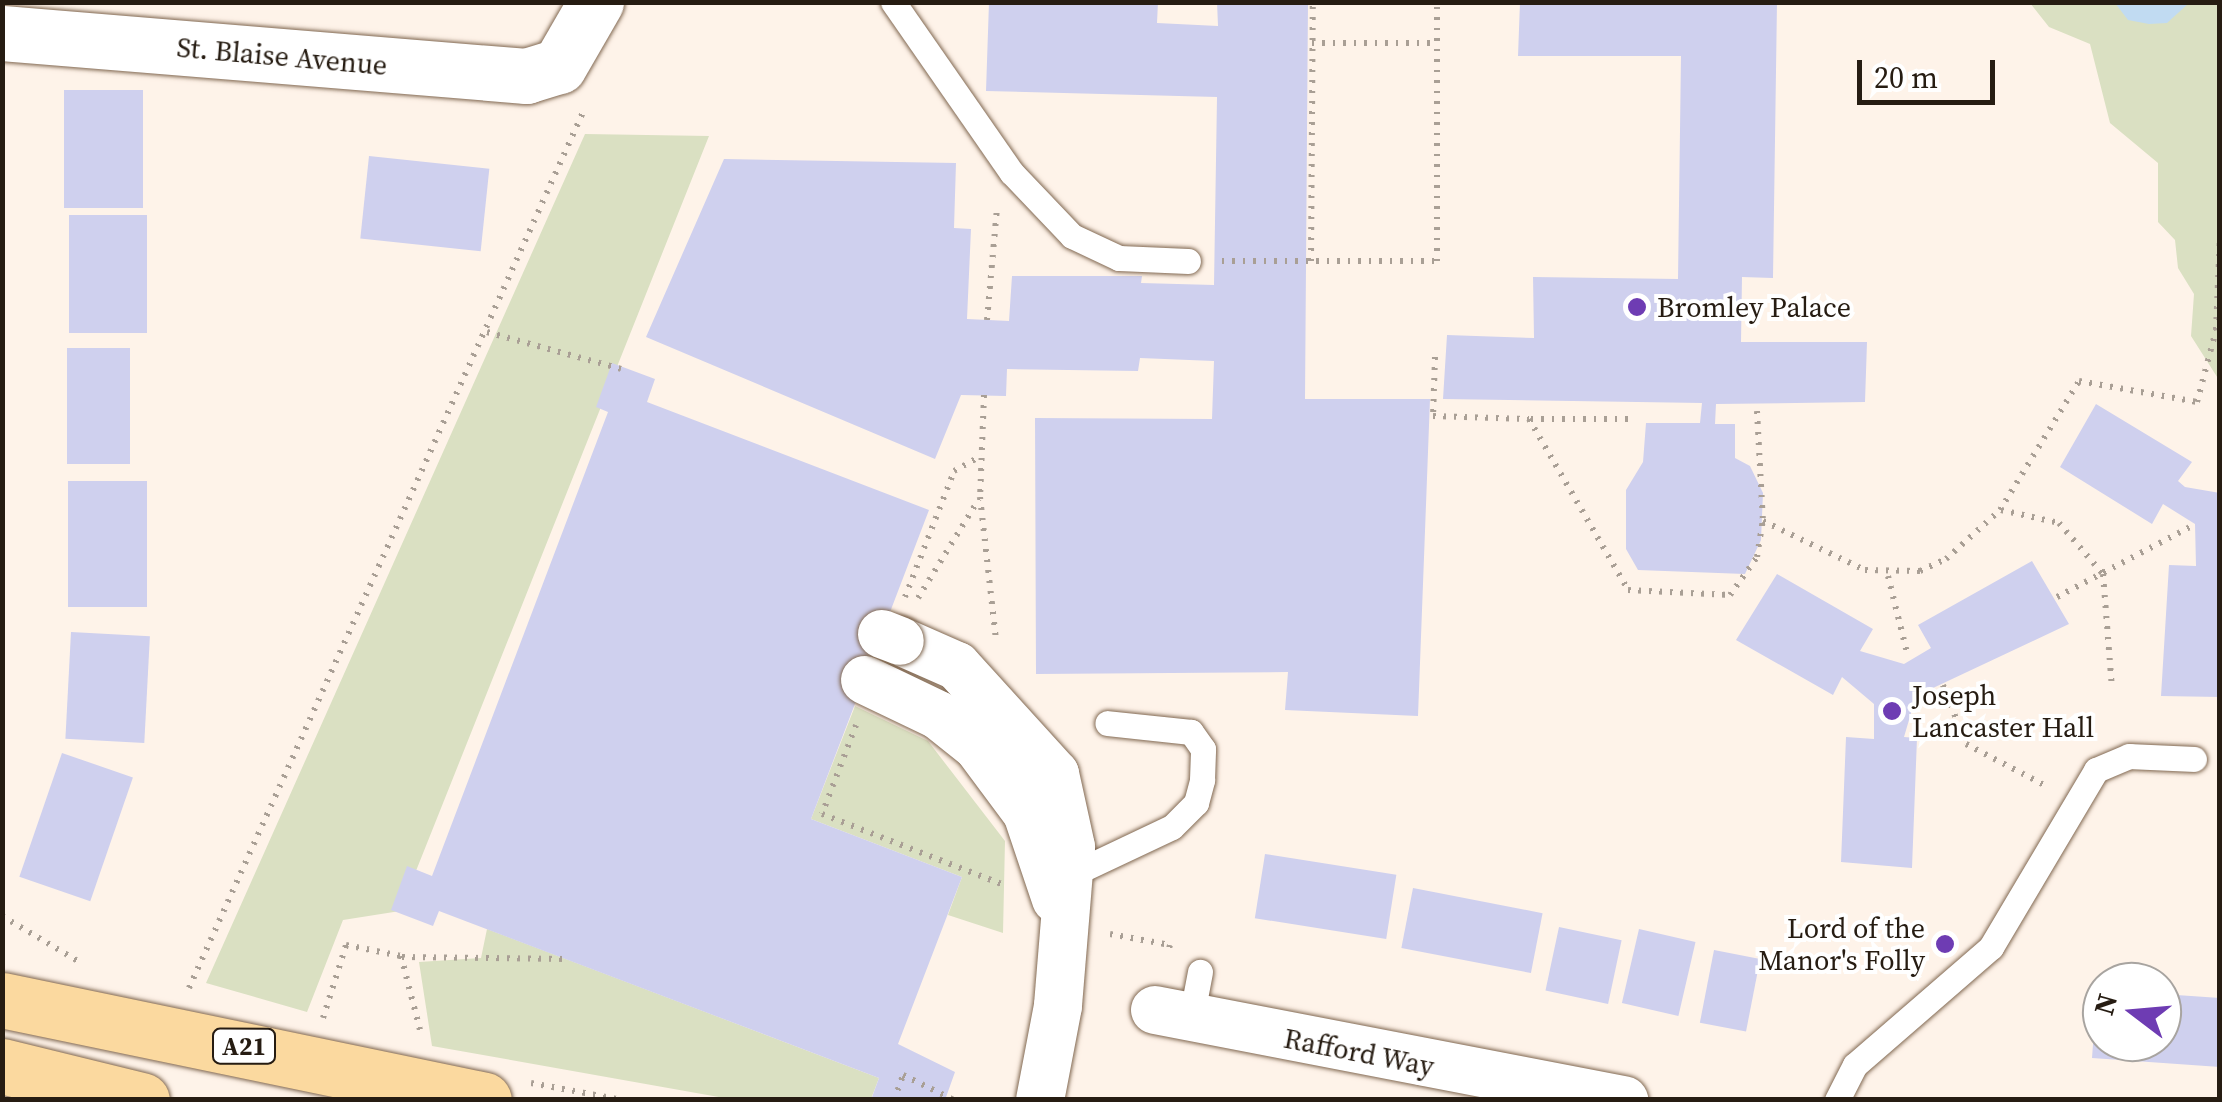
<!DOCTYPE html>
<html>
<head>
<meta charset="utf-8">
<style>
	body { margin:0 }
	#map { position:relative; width:2222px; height:1102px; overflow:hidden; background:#fef3e9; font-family:"Source Serif 4",serif }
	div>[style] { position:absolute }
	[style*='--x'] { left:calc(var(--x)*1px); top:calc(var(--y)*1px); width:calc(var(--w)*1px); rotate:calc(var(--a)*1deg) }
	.green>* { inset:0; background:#dae0c2 }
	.water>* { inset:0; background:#c1dbf2 }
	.building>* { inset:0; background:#cfd0ee; transform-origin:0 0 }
	.path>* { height:6px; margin-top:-3px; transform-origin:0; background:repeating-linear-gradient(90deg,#a99f95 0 2.5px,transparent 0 10.5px) }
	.roads { filter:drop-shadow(0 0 2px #816851) drop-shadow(0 0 2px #816851) }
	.lane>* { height:25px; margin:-12.5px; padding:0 12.5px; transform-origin:12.5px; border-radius:12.5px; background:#fff }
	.street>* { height:48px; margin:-24px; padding:0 24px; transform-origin:24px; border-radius:24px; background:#fff }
	.secondary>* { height:55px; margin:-27.5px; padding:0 27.5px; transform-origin:27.5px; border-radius:27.5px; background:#fff }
	.primary>* { height:55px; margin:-27.5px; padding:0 27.5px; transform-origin:27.5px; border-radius:27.5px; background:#fbd99f }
	.bridges { filter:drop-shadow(0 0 2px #816851) drop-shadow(0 0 2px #816851) }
	.street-bridge>* { height:48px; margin:-24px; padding:0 24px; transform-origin:24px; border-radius:24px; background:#fff }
	.dots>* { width:28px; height:28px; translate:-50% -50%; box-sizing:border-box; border:5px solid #fff; border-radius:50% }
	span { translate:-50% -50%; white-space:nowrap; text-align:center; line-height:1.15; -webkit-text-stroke:8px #fff; paint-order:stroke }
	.shield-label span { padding:2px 8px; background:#fff; border:2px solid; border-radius:8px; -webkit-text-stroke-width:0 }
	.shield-label { font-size:25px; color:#261c12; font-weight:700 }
	.street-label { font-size:28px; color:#261c12 }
	.poi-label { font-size:28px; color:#261c12 }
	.left { translate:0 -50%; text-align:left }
	.right { translate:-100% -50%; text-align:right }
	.frame { position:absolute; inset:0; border:5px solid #261c12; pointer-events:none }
	.north { position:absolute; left:2082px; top:962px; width:100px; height:100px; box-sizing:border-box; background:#fff; border:2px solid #a8a4a0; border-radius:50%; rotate:286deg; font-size:28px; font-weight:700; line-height:40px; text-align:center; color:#261c12 }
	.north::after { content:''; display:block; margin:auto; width:35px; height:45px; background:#6e3cb3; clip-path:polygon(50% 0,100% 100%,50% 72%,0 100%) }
	.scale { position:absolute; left:1857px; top:60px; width:138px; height:45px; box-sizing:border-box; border:5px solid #261c12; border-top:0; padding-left:12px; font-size:30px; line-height:35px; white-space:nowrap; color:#261c12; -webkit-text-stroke:8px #fff; paint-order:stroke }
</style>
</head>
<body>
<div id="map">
	<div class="green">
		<div style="clip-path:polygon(2030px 3px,2219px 3px,2219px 380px,2191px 336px,2194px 294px,2178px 268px,2175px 240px,2158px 222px,2158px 163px,2110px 123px,2090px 44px,2049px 27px)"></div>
		<div style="clip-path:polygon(585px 134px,709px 136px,400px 911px,343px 920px,307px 1012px,206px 983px)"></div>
		<div style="clip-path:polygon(855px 706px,928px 741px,1005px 841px,1003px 933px,948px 915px,962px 877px,811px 819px)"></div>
		<div style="clip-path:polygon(487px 929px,879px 1078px,871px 1099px,730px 1099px,432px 1046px,419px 962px,481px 958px)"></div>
	</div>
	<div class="water">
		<div style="clip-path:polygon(2115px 3px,2189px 3px,2167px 23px,2149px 24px,2128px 20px)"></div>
	</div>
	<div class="building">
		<div style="clip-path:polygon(989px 2px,1158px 2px,1157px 23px,1218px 26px,1217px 2px,1308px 2px,1305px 399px,1430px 399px,1418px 716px,1285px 710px,1288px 672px,1036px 674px,1035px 418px,1212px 419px,1214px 361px,1140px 358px,1138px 371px,1007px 369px,1006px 396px,961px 395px,935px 459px,646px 337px,724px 159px,956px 163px,954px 228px,971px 229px,967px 319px,1009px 321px,1012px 276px,1142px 276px,1141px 283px,1214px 285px,1217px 97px,986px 91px)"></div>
		<div style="clip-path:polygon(1520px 2px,1777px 2px,1773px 278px,1742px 277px,1741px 342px,1867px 342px,1865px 402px,1716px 404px,1715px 424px,1735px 424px,1735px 458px,1750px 466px,1763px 493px,1761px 540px,1745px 574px,1638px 570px,1626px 549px,1626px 490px,1643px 462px,1646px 423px,1700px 423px,1702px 403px,1443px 399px,1447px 335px,1534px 338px,1533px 277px,1678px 279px,1681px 56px,1518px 56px)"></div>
		<div style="left:143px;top:90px;width:118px;height:79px;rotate:90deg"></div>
		<div style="left:369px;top:156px;width:121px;height:83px;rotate:6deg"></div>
		<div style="left:147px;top:215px;width:118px;height:78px;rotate:90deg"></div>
		<div style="left:67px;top:348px;width:63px;height:116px"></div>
		<div style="clip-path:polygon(612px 363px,655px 379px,647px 402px,929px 510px,811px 819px,962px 877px,898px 1044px,955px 1072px,945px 1100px,879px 1100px,872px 1097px,879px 1078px,439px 911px,433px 926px,391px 910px,407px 866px,432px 876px,608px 412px,596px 407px)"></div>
		<div style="clip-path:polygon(2096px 404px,2192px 462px,2178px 481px,2185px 487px,2220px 493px,2220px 697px,2161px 696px,2169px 565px,2196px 566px,2195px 524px,2163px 504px,2152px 524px,2060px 467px)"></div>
		<div style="left:68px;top:481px;width:79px;height:126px"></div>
		<div style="clip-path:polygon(2032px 561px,2069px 624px,1916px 696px,1904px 737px,1917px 738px,1912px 868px,1841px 862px,1846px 737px,1874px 739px,1874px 704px,1842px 677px,1833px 695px,1736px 640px,1777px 574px,1873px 629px,1860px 651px,1904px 664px,1931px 648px,1918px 625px)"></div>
		<div style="left:71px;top:632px;width:79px;height:107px;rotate:3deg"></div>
		<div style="left:62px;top:753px;width:75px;height:131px;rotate:19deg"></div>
		<div style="left:1265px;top:854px;width:133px;height:65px;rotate:9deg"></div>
		<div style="left:1413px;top:888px;width:132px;height:61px;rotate:11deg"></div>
		<div style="left:1559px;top:927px;width:64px;height:65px;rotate:12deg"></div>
		<div style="left:1639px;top:929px;width:58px;height:76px;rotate:13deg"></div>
		<div style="left:1714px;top:950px;width:47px;height:74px;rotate:11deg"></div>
		<div style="clip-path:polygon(2097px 990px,2102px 1042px,2162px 1042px,2162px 994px,2220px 998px,2220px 1067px,2092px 1058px)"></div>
	</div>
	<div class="path">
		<div style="--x:1312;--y:43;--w:125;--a:0"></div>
		<div style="--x:1222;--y:261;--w:215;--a:0"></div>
		<div style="--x:1437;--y:261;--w:259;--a:-90"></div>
		<div style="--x:1311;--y:261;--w:259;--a:-89.6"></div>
		<div style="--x:987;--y:320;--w:113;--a:-84.9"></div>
		<div style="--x:487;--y:332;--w:139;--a:15.4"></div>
		<div style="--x:1435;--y:357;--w:59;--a:91.9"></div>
		<div style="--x:1433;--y:416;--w:96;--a:1.8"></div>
		<div style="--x:1529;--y:419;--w:198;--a:59.9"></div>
		<div style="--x:1628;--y:590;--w:102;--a:2.8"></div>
		<div style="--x:1730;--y:595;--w:47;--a:-54.6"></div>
		<div style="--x:1757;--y:557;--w:36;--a:-81"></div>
		<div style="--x:984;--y:395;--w:102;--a:92.2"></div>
		<div style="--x:980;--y:497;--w:144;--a:83.6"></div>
		<div style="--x:1757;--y:411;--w:110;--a:86.9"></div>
		<div style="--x:1763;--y:521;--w:113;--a:25.7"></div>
		<div style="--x:1865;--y:570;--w:55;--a:1"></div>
		<div style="--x:1920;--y:571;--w:29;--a:-25"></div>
		<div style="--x:1946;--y:559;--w:73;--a:-42.2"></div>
		<div style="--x:2000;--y:510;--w:151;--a:-58.5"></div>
		<div style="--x:2079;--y:381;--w:120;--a:10.1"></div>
		<div style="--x:2197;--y:402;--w:74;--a:-75.2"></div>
		<div style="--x:2216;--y:330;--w:97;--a:-87.6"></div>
		<div style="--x:1531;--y:419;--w:97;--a:0"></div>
		<div style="--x:2001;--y:510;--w:59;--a:12.6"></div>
		<div style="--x:2059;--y:523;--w:67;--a:49.2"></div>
		<div style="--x:2103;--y:574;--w:115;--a:85.5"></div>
		<div style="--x:1888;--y:576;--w:83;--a:76.1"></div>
		<div style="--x:905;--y:597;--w:135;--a:-68.7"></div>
		<div style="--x:954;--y:471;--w:31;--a:-29"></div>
		<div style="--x:2057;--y:597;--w:150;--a:-27.8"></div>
		<div style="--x:918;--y:598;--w:116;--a:-58.4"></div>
		<div style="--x:1943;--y:685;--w:63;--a:68.7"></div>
		<div style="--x:1966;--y:744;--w:90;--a:27.7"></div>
		<div style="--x:856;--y:725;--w:95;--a:110.9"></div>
		<div style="--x:822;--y:814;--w:193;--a:21.3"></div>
		<div style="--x:2;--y:916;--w:92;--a:30.7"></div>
		<div style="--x:1110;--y:934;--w:61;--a:10.4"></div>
		<div style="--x:1170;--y:945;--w:7;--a:106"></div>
		<div style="--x:402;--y:957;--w:164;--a:0.7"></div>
		<div style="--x:189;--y:988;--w:963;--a:-65.78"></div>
		<div style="--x:323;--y:1018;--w:77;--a:-72.5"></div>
		<div style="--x:346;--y:945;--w:56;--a:11.3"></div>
		<div style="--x:401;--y:956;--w:81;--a:75.6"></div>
		<div style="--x:531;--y:1083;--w:94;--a:10.5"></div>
		<div style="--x:894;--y:1100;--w:27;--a:-70"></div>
		<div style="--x:903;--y:1075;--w:57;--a:26.1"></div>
	</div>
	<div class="roads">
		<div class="lane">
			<div style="--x:893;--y:2;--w:208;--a:55.2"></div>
			<div style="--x:1012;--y:173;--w:87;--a:46.4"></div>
			<div style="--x:1072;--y:236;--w:52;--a:25.1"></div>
			<div style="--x:1119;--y:258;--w:69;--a:2.5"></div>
			<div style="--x:1064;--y:878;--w:119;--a:-25.3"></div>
			<div style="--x:1172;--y:827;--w:34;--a:-45"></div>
			<div style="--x:1196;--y:803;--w:24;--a:-75"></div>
			<div style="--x:1202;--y:780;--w:31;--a:-88"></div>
			<div style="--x:1203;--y:749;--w:21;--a:-125"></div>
			<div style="--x:1191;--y:732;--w:84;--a:-173.9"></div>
			<div style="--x:1191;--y:1019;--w:48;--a:-79.2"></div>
			<div style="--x:1837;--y:1100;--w:39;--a:-63"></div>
			<div style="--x:1855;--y:1065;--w:180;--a:-40.9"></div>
			<div style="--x:1991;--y:947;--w:206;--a:-59.3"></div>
			<div style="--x:2096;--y:770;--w:36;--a:-23"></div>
			<div style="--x:2129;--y:756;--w:65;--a:2.6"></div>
		</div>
		<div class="street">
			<div style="--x:900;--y:641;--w:62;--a:23.7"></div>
			<div style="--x:957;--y:666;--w:146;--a:47.8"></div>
			<div style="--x:1055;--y:774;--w:75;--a:77.6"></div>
			<div style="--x:1071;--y:847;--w:160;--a:94.7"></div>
			<div style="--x:1058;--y:1006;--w:96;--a:100.8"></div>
			<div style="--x:865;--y:680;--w:81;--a:25.6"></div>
			<div style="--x:938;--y:715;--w:50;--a:38.5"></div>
			<div style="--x:977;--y:746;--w:84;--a:53.3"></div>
			<div style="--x:1027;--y:813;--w:91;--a:71.4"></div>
			<div style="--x:1155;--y:1010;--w:478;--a:10.9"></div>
		</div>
		<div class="secondary">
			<div style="--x:2;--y:33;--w:526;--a:4.69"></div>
			<div style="--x:526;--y:76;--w:34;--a:-17"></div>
			<div style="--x:559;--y:66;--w:74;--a:-60"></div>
		</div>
		<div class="primary">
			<div style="--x:2;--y:1000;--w:492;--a:11.7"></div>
			<div style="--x:2;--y:1066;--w:144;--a:13.7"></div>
		</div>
	</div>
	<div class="bridges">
		<div class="street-bridge">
			<div style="--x:882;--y:634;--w:19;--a:21"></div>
		</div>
	</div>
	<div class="dots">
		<div style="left:1637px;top:307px;background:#6e3cb3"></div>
		<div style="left:1892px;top:711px;background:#6e3cb3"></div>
		<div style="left:1945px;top:944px;background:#6e3cb3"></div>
	</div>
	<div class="shield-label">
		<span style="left:244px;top:1046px">A21</span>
	</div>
	<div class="street-label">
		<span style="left:282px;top:56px;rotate:5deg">St. Blaise Avenue</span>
		<span style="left:1359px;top:1052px;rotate:11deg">Rafford Way</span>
	</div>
	<div class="poi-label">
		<span class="left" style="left:1657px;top:307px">Bromley Palace</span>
		<span class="left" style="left:1912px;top:711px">Joseph<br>Lancaster Hall</span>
		<span class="right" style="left:1925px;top:944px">Lord of the<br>Manor's Folly</span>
	</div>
	<div class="frame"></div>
	<div class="north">N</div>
	<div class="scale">20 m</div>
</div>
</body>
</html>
